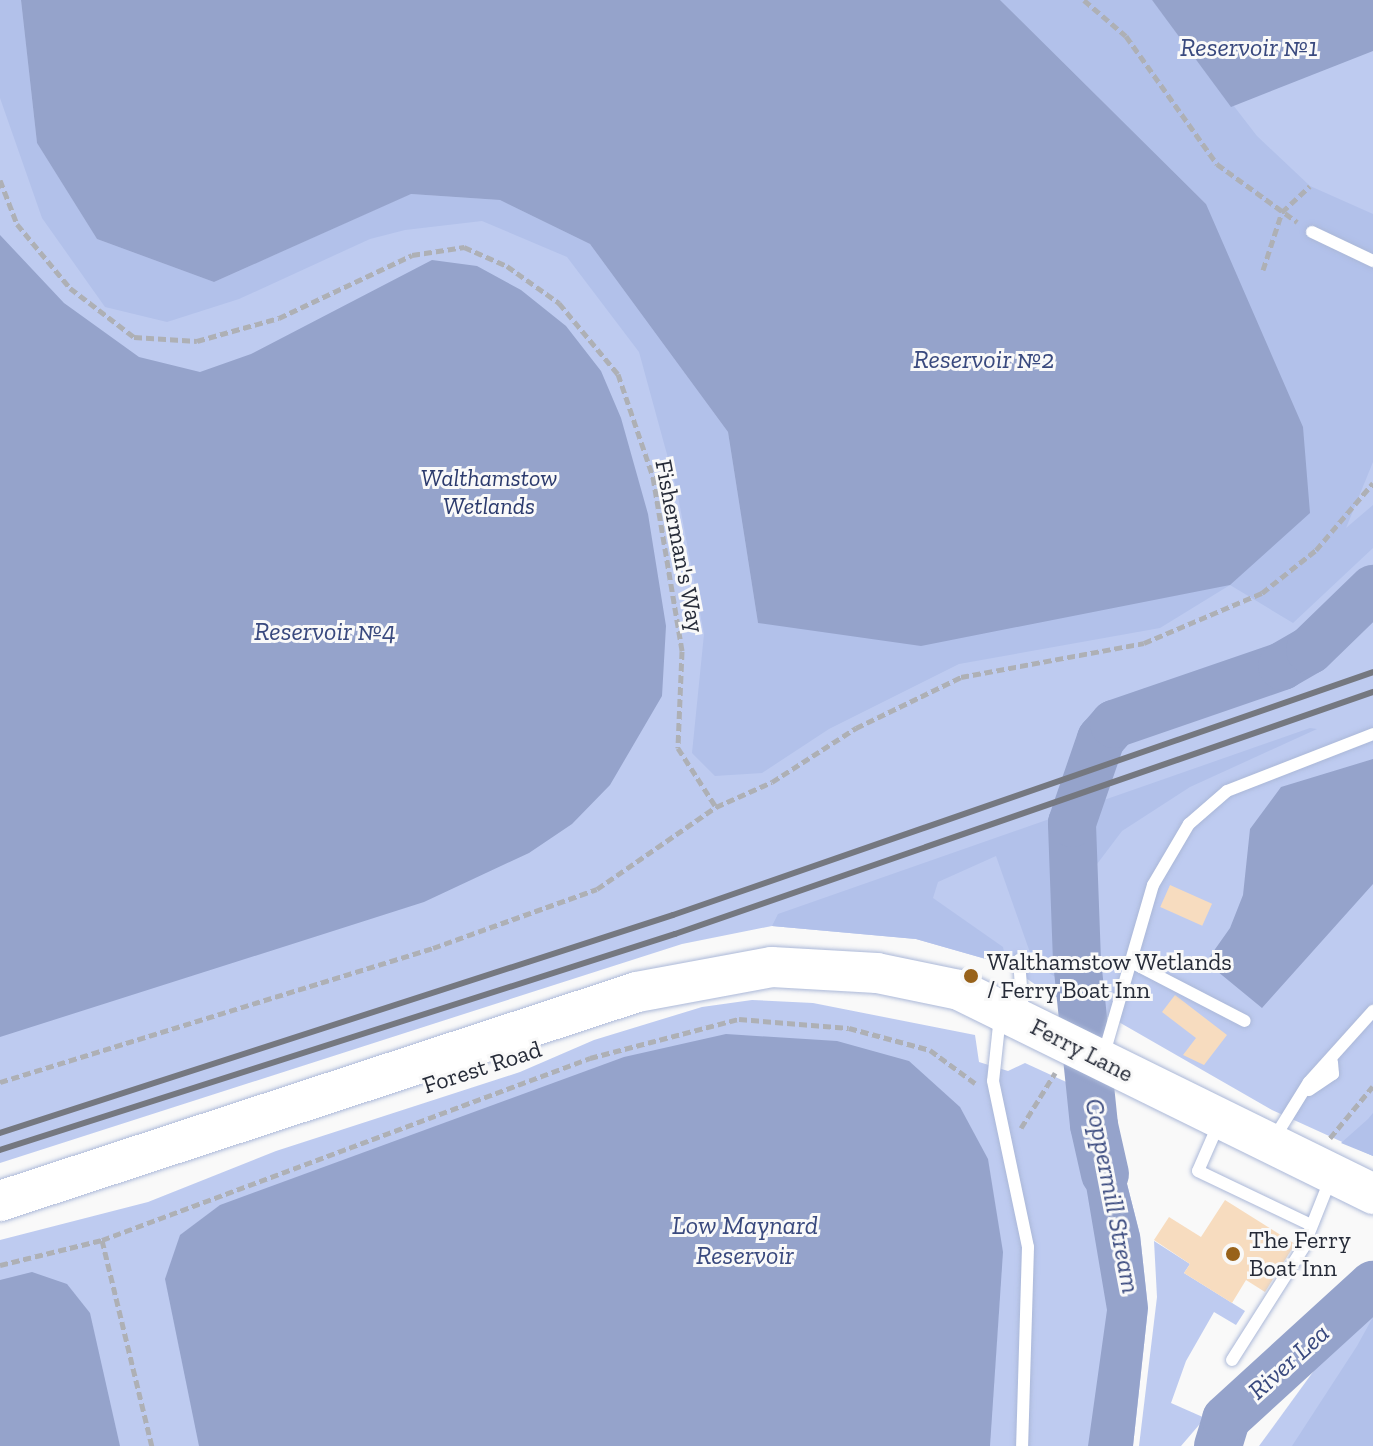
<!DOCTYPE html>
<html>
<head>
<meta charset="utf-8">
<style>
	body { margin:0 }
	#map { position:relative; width:1373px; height:1446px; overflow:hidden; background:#f9f9f9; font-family:"Zilla Slab",serif }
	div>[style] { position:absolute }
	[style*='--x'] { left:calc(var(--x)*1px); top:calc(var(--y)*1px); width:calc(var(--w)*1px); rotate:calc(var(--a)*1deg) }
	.green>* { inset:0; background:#becbf0 }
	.forest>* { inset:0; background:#b2c1ea }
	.water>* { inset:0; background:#95a3cb }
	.river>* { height:48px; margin:-24px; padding:0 24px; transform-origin:24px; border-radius:24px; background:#95a3cb }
	.building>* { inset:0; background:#f7dcbf; transform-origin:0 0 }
	.path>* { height:5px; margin-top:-2.5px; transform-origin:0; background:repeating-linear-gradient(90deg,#aeb0b5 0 8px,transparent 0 12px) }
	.roads { filter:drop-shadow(0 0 2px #abb8d8) drop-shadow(0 0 2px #abb8d8) }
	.lane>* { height:12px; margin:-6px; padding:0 6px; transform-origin:6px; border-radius:6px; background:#fff }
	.primary>* { height:40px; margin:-20px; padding:0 20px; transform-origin:20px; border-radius:20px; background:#fff }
	.rail>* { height:6px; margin:-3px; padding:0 3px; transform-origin:3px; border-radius:3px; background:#757880 }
	.dots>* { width:22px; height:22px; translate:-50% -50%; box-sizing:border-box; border:4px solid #f9f9f9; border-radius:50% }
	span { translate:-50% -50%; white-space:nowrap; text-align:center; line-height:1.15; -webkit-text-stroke:6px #f9f9f9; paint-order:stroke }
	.park-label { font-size:24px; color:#2b3a6d; font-style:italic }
	.street-label { font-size:24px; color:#262b38 }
	.poi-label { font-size:24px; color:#262b38 }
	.left { translate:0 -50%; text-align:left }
	.water-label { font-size:26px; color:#39497e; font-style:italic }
</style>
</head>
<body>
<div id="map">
	<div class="green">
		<div style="clip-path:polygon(0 0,1373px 0,1373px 1156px,1272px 1110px,1117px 1021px,1049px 994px,1007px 965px,916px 939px,772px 926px,682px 944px,0 1163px)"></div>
		<div style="clip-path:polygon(752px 1000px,813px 1003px,975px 1035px,979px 1062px,1008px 1071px,1025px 1063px,1088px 1092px,1108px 1109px,1140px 1235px,1148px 1308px,1133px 1446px,0 1446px,0 1240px,148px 1202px,276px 1151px,520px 1072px,594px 1040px,702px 1007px)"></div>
		<div style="clip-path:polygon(1154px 1241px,1190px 1264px,1184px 1273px,1245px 1311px,1236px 1325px,1214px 1312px,1186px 1361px,1171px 1403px,1205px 1418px,1181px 1446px,1139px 1446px,1157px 1297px)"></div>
		<div style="clip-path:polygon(1373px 1293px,1373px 1446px,1259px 1446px,1350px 1321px)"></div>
	</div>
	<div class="forest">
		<div style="clip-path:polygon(0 0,21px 0,37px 143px,97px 239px,214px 282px,410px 194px,500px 200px,590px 244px,728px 432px,758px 623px,1206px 204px,1000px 0,1152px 0,1257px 136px,1310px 186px,1373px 214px,1373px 462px,1346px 528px,1373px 505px,1373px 548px,1293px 623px,1230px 585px,1160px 628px,959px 664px,829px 729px,762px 773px,715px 776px,692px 753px,704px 634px,677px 491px,639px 352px,567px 257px,482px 221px,405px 230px,370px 239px,239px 299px,167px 322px,105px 307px,42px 218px,0 98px)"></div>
		<div style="clip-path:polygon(1310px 728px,1317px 729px,1190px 787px,1122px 831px,1094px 868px,1058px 845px,1067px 984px,1034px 964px,996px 856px,938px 882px,933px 898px,1003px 947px,1007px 965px,916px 939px,772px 926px,778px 914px)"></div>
		<div style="clip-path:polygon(1373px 1113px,1373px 1156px,1341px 1143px,1368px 1119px)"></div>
		<div style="clip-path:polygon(1373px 1317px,1373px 1446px,1292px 1446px,1357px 1346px)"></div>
	</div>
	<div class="water">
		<div style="clip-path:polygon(21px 0,1000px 0,1206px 204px,1303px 427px,1310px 513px,1230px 585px,921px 646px,758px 623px,728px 432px,590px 244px,500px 200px,411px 194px,214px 282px,97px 239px,37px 143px)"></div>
		<div style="clip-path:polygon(1152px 0,1373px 0,1373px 51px,1231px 107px)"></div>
		<div style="clip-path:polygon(0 235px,64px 303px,139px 357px,200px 372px,251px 354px,432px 260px,477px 266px,521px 290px,566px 326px,601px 371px,621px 418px,648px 514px,666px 626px,662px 696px,610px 785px,572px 824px,529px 853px,424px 902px,0 1037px)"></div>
		<div style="clip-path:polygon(1373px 759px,1373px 884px,1262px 1008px,1206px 962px,1230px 928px,1243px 895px,1250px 829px,1281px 787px)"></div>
		<div style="clip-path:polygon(726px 1034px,837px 1041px,909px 1061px,960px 1107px,988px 1159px,1003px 1252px,990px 1446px,199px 1446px,165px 1279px,180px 1235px,220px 1205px,624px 1057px)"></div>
		<div style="clip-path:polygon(1073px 1109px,1108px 1109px,1140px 1235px,1148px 1308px,1133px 1446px,1088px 1446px,1107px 1310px)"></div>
		<div style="clip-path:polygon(32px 1272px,67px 1284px,90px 1313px,120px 1446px,0 1446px,0 1280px)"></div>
	</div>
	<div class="river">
		<div style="--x:1105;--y:1174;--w:50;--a:-102.7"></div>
		<div style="--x:1094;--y:1125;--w:165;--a:-95.9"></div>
		<div style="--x:1077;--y:961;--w:138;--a:-92.1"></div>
		<div style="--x:1072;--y:823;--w:89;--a:-71"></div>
		<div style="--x:1101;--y:739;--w:20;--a:-49"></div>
		<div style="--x:1114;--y:724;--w:178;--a:-19"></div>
		<div style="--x:1282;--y:666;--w:32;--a:-30"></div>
		<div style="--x:1310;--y:650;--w:88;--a:-44.1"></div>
		<div style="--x:1218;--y:1446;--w:28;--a:-73"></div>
		<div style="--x:1226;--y:1419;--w:199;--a:-42.4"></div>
	</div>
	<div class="building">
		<div style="left:1170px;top:885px;width:46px;height:24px;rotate:24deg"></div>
		<div style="clip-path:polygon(1175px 995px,1227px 1035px,1204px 1065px,1183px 1055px,1196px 1038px,1162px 1012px)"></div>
		<div style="clip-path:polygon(1225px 1200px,1295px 1244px,1265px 1292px,1246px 1280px,1232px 1303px,1184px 1273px,1190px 1264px,1154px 1240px,1169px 1217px,1201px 1237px)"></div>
	</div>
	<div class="path">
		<div style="--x:1084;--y:0;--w:55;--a:40.6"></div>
		<div style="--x:1126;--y:36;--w:157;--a:54.6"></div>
		<div style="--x:1217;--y:164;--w:99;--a:35.9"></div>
		<div style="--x:0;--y:180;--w:47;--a:68.9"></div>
		<div style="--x:17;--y:224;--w:83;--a:50.4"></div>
		<div style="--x:70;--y:288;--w:81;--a:37.4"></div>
		<div style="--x:134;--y:337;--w:63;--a:3.6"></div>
		<div style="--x:197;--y:341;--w:85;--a:-15.7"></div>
		<div style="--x:279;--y:318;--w:147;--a:-25.3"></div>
		<div style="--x:412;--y:255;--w:53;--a:-8.7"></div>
		<div style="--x:464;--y:247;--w:47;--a:23.8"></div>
		<div style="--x:507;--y:266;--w:64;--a:35.4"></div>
		<div style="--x:559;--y:303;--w:92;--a:50.3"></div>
		<div style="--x:618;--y:374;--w:109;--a:71.2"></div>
		<div style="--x:653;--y:477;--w:176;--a:80.5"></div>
		<div style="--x:682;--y:651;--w:97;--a:92.4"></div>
		<div style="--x:678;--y:748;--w:70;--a:57.2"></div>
		<div style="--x:1263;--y:270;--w:61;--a:-71.9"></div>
		<div style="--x:1282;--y:212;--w:38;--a:-43"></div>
		<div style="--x:0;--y:1082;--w:453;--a:-17.2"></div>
		<div style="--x:433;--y:948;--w:174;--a:-19.8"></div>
		<div style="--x:597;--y:889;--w:145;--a:-34.6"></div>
		<div style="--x:716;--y:807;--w:61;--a:-24.1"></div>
		<div style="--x:772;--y:782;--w:100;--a:-32.7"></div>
		<div style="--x:856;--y:728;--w:117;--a:-25.9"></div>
		<div style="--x:961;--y:677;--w:186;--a:-10.5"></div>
		<div style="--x:1144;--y:643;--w:128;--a:-23"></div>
		<div style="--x:1262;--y:593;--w:69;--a:-38.5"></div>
		<div style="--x:1316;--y:550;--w:88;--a:-49.6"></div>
		<div style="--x:1021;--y:1128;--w:65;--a:-58.3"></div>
		<div style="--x:1330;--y:1138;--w:67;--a:-50.4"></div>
		<div style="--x:102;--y:1240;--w:212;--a:76.4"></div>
		<div style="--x:0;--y:1265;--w:105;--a:-13.8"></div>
		<div style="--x:102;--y:1240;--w:521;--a:-20.45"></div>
		<div style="--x:590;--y:1058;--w:154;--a:-14.7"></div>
		<div style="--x:739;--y:1019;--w:110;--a:4.7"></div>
		<div style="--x:849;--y:1028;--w:84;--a:15.2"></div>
		<div style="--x:930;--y:1050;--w:56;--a:36.3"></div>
	</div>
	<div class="roads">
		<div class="lane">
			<div style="--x:1312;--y:232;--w:68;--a:25.4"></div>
			<div style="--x:1019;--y:960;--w:53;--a:85.7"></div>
			<div style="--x:1131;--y:962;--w:128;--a:27.4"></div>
			<div style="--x:1000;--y:1016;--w:65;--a:96.1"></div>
			<div style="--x:993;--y:1081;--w:170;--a:78.1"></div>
			<div style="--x:1028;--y:1247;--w:199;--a:91.7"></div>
			<div style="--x:1103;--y:1057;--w:179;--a:-73.8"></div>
			<div style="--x:1153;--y:885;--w:71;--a:-59.5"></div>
			<div style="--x:1189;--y:824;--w:50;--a:-41"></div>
			<div style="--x:1227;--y:791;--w:157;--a:-21.3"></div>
			<div style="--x:1309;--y:1090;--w:29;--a:-34"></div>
			<div style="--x:1333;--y:1074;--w:12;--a:-95"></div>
			<div style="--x:1219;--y:1123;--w:52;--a:113.6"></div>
			<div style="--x:1198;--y:1171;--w:125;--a:25.5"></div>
			<div style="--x:1273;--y:1140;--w:68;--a:-58.2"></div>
			<div style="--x:1309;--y:1082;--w:96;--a:-48"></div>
			<div style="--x:1232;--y:1360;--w:133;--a:-57.6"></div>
			<div style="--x:1303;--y:1248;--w:73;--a:-68.3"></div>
		</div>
		<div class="primary">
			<div style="--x:0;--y:1201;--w:670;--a:-18.16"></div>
			<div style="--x:637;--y:992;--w:137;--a:-10.5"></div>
			<div style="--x:772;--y:967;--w:105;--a:3.3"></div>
			<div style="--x:877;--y:973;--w:84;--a:11.7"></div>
			<div style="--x:959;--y:990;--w:462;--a:26.2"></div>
		</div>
	</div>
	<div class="rail">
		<div style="--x:0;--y:1133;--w:707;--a:-17.95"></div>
		<div style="--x:673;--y:915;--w:741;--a:-19.14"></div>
		<div style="--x:0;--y:1150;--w:709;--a:-17.74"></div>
		<div style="--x:675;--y:934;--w:739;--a:-19.12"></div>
	</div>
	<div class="dots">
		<div style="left:971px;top:976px;background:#98621a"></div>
		<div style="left:1233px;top:1254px;background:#98621a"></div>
	</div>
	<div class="park-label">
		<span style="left:489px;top:492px">Walthamstow<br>Wetlands</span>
	</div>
	<div class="street-label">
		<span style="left:680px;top:546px;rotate:79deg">Fisherman's Way</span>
		<span style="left:1082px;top:1050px;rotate:27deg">Ferry Lane</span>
		<span style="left:482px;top:1067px;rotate:-18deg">Forest Road</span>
	</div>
	<div class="poi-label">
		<span class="left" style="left:987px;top:976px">Walthamstow Wetlands<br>/ Ferry Boat Inn</span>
		<span class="left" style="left:1249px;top:1254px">The Ferry<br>Boat Inn</span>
	</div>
	<div class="water-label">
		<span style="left:1249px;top:48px">Reservoir №1</span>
		<span style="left:984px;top:360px">Reservoir №2</span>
		<span style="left:325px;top:632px">Reservoir №4</span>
		<span style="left:1112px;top:1196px;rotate:79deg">Coppermill Stream</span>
		<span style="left:745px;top:1241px">Low Maynard<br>Reservoir</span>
		<span style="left:1289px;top:1362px;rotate:-42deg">River Lea</span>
	</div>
</div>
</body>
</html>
